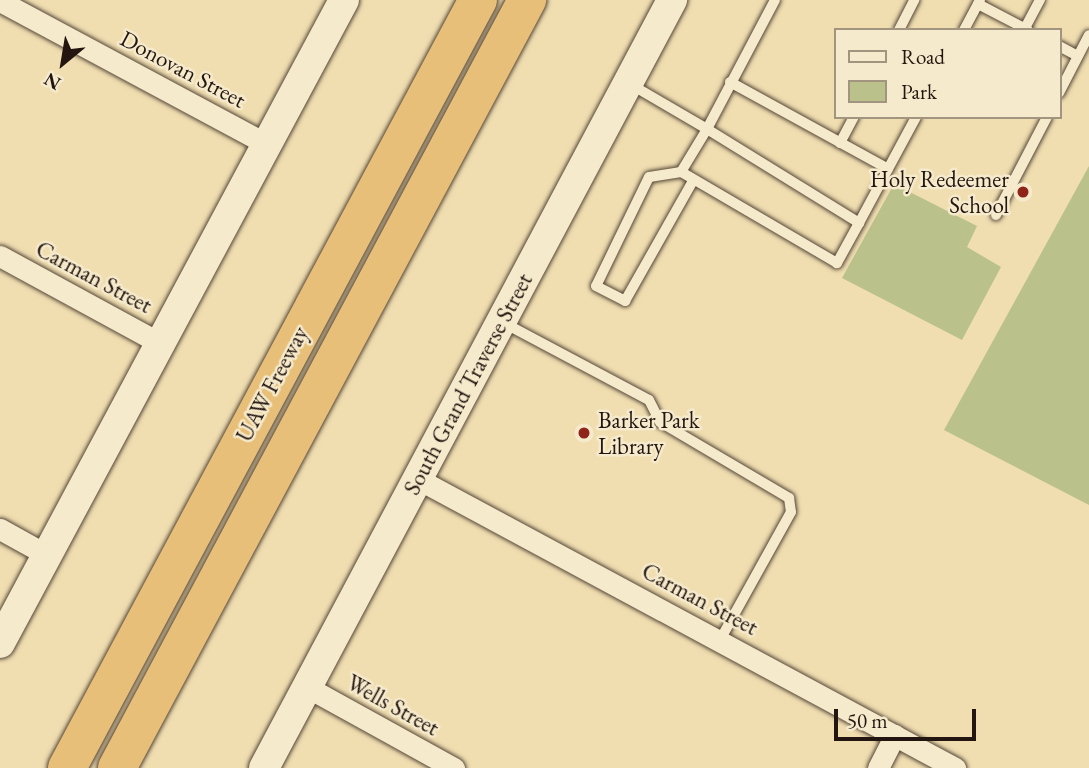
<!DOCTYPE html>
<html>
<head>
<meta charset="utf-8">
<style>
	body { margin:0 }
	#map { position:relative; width:1089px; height:768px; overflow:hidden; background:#f0deb1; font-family:"EB Garamond",serif }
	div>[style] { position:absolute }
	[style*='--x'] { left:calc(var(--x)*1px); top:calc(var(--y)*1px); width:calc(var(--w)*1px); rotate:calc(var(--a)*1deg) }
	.green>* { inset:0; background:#bbc18a }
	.roads { filter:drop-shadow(0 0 2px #564738) drop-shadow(0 0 2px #564738) }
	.lane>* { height:10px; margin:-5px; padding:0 5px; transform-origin:5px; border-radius:5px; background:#f5eacc }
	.street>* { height:21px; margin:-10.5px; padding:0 10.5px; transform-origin:10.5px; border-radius:10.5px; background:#f5eacc }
	.secondary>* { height:30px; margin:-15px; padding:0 15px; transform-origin:15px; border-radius:15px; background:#f5eacc }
	.highway>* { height:38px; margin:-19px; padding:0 19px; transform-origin:19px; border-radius:19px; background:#e8bf78 }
	.dots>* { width:19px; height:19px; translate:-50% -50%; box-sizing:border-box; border:4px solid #f5eacc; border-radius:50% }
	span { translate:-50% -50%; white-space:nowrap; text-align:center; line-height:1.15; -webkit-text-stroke:5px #f5eacc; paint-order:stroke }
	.street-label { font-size:23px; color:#23150f }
	.poi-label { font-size:23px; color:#23150f }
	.right { translate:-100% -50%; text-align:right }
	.left { translate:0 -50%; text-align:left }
	.legend { position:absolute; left:834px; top:28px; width:228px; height:91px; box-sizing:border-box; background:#f5eacc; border:2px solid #a19580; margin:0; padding:9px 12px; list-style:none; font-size:21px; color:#23150f }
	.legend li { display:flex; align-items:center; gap:14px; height:35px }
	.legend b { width:35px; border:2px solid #a19580 }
	.north { position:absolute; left:28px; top:28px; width:70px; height:70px; -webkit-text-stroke:5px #f5eacc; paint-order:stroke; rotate:210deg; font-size:19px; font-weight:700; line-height:28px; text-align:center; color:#23150f }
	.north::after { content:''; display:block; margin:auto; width:24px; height:32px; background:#23150f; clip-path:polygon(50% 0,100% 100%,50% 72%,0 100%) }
	.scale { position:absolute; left:834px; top:709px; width:142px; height:32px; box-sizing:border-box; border:4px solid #23150f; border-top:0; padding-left:9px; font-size:21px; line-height:24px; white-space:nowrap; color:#23150f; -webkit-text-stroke:5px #f5eacc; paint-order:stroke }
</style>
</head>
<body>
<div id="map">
	<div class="green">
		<div style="clip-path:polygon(1089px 166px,1089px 505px,944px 430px)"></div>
		<div style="clip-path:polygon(894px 184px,977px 226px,967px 247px,1001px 267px,962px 340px,842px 278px)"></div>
	</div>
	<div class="roads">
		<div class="lane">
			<div style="--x:978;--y:4;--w:56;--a:27.5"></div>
			<div style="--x:1025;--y:28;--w:32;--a:-62"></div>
			<div style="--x:899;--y:30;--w:34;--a:-63"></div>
			<div style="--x:964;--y:30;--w:34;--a:-62"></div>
			<div style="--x:1059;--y:46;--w:21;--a:28"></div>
			<div style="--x:730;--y:82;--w:180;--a:28.8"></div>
			<div style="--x:888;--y:169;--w:61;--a:118.2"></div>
			<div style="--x:859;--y:223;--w:46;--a:118.8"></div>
			<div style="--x:837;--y:263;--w:181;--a:-149.7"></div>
			<div style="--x:681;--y:172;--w:50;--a:-58.8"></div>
			<div style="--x:707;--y:129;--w:179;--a:31.7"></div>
			<div style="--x:630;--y:84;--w:89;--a:30.3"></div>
			<div style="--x:707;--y:129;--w:146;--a:-62.2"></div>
			<div style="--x:1059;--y:93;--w:65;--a:-62.7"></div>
			<div style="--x:840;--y:143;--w:30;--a:-62"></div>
			<div style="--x:888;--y:169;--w:59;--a:-61.7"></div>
			<div style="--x:681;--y:172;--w:32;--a:171"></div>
			<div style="--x:649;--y:177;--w:121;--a:115.9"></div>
			<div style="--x:596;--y:286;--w:33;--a:27"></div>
			<div style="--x:625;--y:301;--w:138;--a:-60.5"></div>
			<div style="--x:996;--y:215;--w:110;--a:-62.5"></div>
			<div style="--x:504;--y:323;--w:164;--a:28"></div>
			<div style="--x:649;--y:400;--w:25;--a:63"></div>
			<div style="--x:660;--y:422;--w:150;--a:30.5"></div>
			<div style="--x:789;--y:498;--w:14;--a:82"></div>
			<div style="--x:791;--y:512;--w:146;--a:119"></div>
		</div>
		<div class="street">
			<div style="--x:0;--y:1;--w:303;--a:28.2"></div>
			<div style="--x:0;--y:256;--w:186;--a:28.6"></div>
			<div style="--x:418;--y:479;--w:610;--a:28.29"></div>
			<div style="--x:0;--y:529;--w:54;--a:29"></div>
			<div style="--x:307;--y:687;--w:168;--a:28.9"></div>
			<div style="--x:878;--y:768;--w:37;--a:-63"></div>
		</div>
		<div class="secondary">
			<div style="--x:0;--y:643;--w:729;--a:-61.85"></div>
			<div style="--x:264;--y:768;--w:870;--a:-62.02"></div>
		</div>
		<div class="highway">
			<div style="--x:67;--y:768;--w:871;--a:-61.85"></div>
			<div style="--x:117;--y:768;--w:871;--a:-61.9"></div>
		</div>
	</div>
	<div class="dots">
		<div style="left:1023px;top:192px;background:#8f2418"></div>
		<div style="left:584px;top:433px;background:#8f2418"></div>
	</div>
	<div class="street-label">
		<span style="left:183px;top:69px;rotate:28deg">Donovan Street</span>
		<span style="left:94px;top:277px;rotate:28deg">Carman Street</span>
		<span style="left:272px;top:384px;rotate:-62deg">UAW Freeway</span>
		<span style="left:468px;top:384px;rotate:-62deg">South Grand Traverse Street</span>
		<span style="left:700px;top:599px;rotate:28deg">Carman Street</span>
		<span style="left:393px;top:705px;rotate:29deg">Wells Street</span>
	</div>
	<div class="poi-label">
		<span class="right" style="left:1009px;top:192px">Holy Redeemer<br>School</span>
		<span class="left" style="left:598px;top:433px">Barker Park<br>Library</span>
	</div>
	<ul class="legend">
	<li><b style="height:9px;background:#f5eacc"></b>Road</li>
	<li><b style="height:19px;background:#bbc18a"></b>Park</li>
	</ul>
	<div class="north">N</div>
	<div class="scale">50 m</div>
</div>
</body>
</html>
